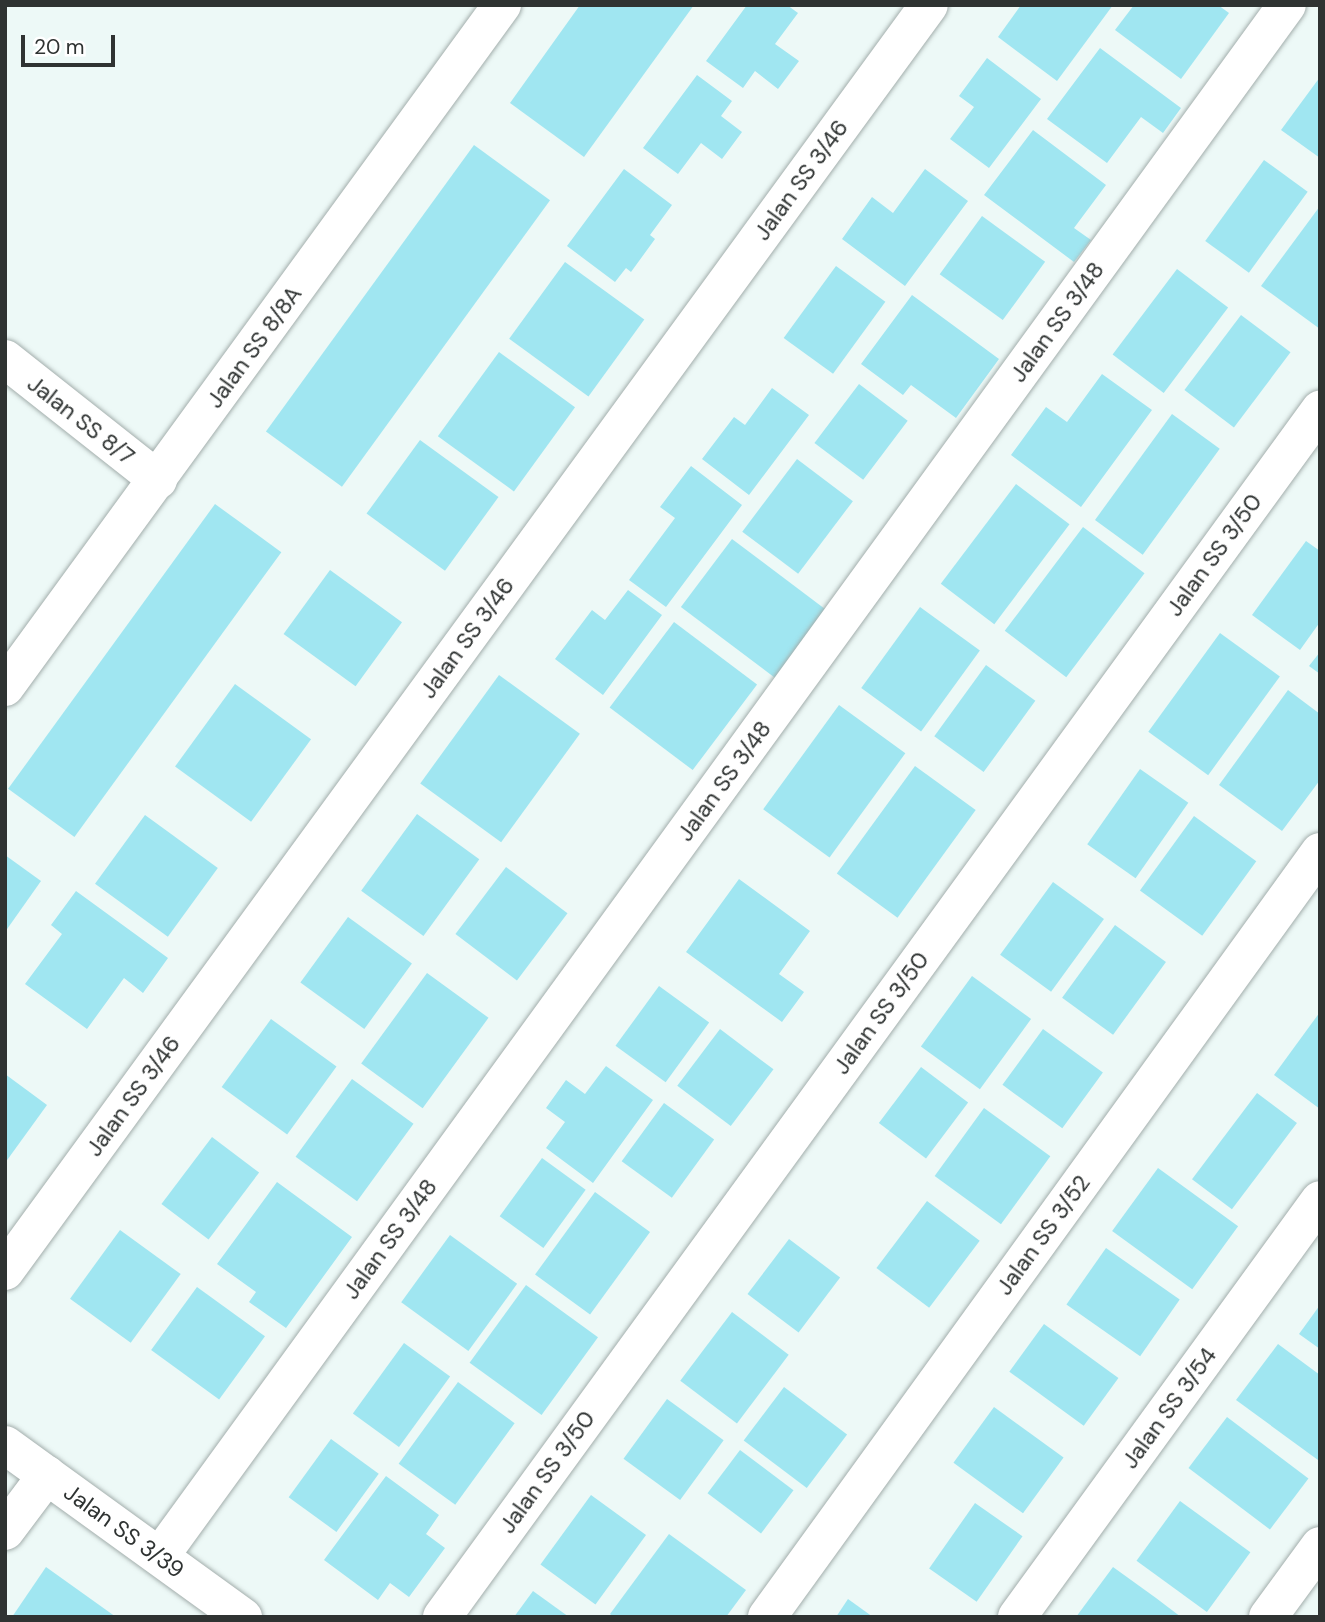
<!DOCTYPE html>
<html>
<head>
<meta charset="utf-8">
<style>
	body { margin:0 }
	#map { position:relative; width:1325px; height:1622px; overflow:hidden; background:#edf9f7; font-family:"DM Sans",sans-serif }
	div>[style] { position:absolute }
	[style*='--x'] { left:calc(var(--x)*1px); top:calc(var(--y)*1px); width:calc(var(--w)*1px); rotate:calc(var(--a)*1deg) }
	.building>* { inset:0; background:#a0e6f1; transform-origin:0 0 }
	.roads { filter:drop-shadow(0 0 2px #a3aeac) drop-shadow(0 0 2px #a3aeac) }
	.minor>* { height:38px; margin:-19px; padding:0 19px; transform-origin:19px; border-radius:19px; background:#fff }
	span { translate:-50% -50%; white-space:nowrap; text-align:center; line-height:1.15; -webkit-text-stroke:5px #fff; paint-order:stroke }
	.street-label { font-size:23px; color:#2f3332 }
	.frame { position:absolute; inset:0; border:7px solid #2f3332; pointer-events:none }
	.scale { position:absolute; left:21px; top:35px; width:94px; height:32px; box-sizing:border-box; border:4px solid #2f3332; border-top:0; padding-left:9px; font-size:21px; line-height:24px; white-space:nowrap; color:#2f3332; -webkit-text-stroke:5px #fff; paint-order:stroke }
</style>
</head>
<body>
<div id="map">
	<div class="building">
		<div style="clip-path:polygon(580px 5px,694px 5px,584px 157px,510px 103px)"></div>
		<div style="clip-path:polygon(747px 5px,787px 5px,798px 13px,775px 44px,799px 61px,778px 89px,755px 71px,743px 88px,706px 61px)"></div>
		<div style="clip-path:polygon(1021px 5px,1113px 5px,1057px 81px,998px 37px)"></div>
		<div style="clip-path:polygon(1134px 5px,1218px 5px,1229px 13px,1181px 79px,1115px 30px)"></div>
		<div style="clip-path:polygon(1100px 48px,1181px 108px,1163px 133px,1141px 117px,1107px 163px,1047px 119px)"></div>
		<div style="clip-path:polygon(987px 58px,1041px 99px,989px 168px,950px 139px,974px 107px,959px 96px)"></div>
		<div style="clip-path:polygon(697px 75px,732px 101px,721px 116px,742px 132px,722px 159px,701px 143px,678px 174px,643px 148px)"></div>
		<div style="clip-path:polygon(1320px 77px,1320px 158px,1281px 130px)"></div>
		<div style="clip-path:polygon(1033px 130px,1106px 185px,1074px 228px,1091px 240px,1074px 262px,984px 195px)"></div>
		<div style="left:474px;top:145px;width:94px;height:354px;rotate:36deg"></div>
		<div style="left:1264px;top:160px;width:54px;height:100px;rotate:36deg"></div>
		<div style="clip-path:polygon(624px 169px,672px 205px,650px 235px,655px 239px,631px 272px,626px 268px,615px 282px,567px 246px)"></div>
		<div style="clip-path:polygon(925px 169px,968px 201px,905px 286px,842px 239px,872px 197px,893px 213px)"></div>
		<div style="clip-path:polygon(1320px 206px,1320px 329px,1261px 286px)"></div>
		<div style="left:982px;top:216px;width:78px;height:72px;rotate:36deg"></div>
		<div style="left:565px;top:262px;width:98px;height:95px;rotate:36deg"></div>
		<div style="left:836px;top:266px;width:61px;height:89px;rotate:36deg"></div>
		<div style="left:1177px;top:269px;width:64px;height:107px;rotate:37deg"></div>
		<div style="clip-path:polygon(912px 295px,999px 359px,956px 418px,911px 385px,903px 395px,861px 364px)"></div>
		<div style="left:1241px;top:315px;width:62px;height:94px;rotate:37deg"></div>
		<div style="left:499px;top:352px;width:94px;height:104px;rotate:36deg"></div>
		<div style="clip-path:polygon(1102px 374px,1152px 410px,1081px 507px,1011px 455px,1046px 407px,1067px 422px)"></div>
		<div style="left:859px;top:384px;width:61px;height:74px;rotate:37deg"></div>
		<div style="clip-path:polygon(772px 388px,809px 415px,749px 495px,702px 459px,734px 417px,745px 425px)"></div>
		<div style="left:1172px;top:414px;width:59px;height:131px;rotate:36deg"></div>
		<div style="left:420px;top:440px;width:97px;height:91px;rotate:36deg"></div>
		<div style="left:797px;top:459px;width:70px;height:91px;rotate:37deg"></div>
		<div style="clip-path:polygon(691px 466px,742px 505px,666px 607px,629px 580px,675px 518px,660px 507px)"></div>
		<div style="left:1016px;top:484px;width:67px;height:125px;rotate:37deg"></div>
		<div style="left:215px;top:504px;width:82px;height:352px;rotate:36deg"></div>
		<div style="left:1083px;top:527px;width:77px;height:130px;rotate:37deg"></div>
		<div style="left:732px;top:539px;width:121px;height:85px;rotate:37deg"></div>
		<div style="clip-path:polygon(1306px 541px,1320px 551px,1320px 622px,1300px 650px,1252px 615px)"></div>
		<div style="left:330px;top:570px;width:89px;height:79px;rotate:36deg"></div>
		<div style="clip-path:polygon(628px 590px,662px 615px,603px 695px,555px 659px,592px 610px,605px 620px)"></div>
		<div style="left:920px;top:607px;width:74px;height:100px;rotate:36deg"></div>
		<div style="left:674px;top:622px;width:104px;height:107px;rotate:37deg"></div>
		<div style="left:1220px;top:633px;width:74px;height:122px;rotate:36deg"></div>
		<div style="clip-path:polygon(1320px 652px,1320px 674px,1309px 666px)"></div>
		<div style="left:986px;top:665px;width:61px;height:88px;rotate:36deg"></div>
		<div style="left:499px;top:675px;width:100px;height:134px;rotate:36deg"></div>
		<div style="left:235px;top:684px;width:94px;height:102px;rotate:36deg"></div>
		<div style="clip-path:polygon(1288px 690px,1320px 714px,1320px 780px,1282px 831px,1219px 785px)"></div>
		<div style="left:839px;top:705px;width:82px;height:129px;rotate:36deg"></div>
		<div style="left:915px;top:766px;width:75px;height:133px;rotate:36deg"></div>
		<div style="left:1140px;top:769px;width:59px;height:92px;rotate:35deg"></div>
		<div style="left:417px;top:814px;width:77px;height:95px;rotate:36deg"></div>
		<div style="left:145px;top:815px;width:90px;height:85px;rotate:36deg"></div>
		<div style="left:1194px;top:816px;width:77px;height:92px;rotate:36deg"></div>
		<div style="clip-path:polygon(5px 855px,41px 881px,5px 932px)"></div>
		<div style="left:506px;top:867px;width:77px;height:84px;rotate:37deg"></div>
		<div style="clip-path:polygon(739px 879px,810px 931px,779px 974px,804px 992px,782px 1022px,686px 952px)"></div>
		<div style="left:1053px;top:882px;width:63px;height:90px;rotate:36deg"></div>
		<div style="clip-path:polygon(76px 891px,168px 958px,143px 993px,124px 978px,87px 1029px,25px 984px,62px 934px,51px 925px)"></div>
		<div style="left:348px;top:917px;width:79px;height:81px;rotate:36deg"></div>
		<div style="left:1115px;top:925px;width:63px;height:90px;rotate:36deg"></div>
		<div style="left:427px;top:973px;width:76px;height:112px;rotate:36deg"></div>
		<div style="left:972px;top:976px;width:73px;height:87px;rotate:36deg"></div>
		<div style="left:659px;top:986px;width:62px;height:74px;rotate:36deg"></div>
		<div style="clip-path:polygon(1320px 1012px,1320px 1109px,1274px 1075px)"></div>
		<div style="left:271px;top:1019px;width:81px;height:84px;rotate:36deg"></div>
		<div style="left:720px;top:1029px;width:67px;height:71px;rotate:37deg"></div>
		<div style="left:1043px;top:1029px;width:74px;height:69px;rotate:36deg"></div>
		<div style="clip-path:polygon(606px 1066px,653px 1100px,593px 1183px,546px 1148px,565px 1122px,546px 1108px,566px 1080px,585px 1094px)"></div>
		<div style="left:921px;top:1067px;width:59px;height:70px;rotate:37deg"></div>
		<div style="clip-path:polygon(5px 1074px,47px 1105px,5px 1163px)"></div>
		<div style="left:352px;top:1079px;width:76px;height:96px;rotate:36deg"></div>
		<div style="left:1257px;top:1093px;width:50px;height:108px;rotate:37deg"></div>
		<div style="left:664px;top:1103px;width:62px;height:72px;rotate:36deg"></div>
		<div style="left:984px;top:1108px;width:82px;height:84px;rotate:36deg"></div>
		<div style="left:212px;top:1137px;width:59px;height:84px;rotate:37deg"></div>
		<div style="left:542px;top:1158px;width:54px;height:72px;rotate:36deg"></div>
		<div style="left:1158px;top:1168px;width:99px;height:78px;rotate:36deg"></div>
		<div style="clip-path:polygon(277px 1182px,352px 1237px,286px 1328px,249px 1302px,256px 1292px,217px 1264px)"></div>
		<div style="left:595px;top:1192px;width:68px;height:102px;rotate:36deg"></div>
		<div style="left:927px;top:1201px;width:66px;height:84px;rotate:37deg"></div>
		<div style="left:120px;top:1230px;width:75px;height:85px;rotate:36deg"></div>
		<div style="left:450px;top:1235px;width:83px;height:83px;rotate:36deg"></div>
		<div style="left:789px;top:1239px;width:64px;height:69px;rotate:37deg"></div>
		<div style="left:1106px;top:1248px;width:90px;height:69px;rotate:35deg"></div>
		<div style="left:526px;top:1285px;width:89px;height:96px;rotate:36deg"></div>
		<div style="left:197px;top:1287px;width:84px;height:78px;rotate:36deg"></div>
		<div style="clip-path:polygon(1320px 1305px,1320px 1349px,1299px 1334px)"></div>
		<div style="left:732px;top:1312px;width:71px;height:86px;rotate:37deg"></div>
		<div style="left:1044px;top:1324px;width:92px;height:59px;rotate:36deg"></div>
		<div style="left:404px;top:1343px;width:57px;height:87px;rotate:36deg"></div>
		<div style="clip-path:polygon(1278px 1344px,1320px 1375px,1318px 1460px,1236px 1400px)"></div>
		<div style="left:458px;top:1382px;width:70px;height:101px;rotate:36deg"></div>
		<div style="left:784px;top:1387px;width:79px;height:67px;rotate:37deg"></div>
		<div style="left:667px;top:1399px;width:70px;height:74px;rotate:36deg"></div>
		<div style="left:994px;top:1407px;width:86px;height:69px;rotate:36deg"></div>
		<div style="left:1227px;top:1417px;width:102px;height:64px;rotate:37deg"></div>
		<div style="left:331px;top:1439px;width:59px;height:72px;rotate:36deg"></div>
		<div style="left:740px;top:1450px;width:67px;height:54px;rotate:37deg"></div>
		<div style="clip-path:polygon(386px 1476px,439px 1515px,426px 1534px,445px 1548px,409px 1597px,390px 1583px,378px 1600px,324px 1560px)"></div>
		<div style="left:591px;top:1495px;width:68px;height:86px;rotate:36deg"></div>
		<div style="left:1180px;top:1501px;width:87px;height:74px;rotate:36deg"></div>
		<div style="left:975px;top:1503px;width:58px;height:80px;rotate:35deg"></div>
		<div style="clip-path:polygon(669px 1534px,746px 1590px,726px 1617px,613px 1617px,610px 1614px)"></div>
		<div style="clip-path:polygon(46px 1567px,116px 1617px,12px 1617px)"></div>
		<div style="clip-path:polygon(1113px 1567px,1156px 1598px,1181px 1617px,1076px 1617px)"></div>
		<div style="clip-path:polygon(533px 1591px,569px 1617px,514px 1617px)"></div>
		<div style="clip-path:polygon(848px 1599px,873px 1617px,836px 1617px)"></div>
	</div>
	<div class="roads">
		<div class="minor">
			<div style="--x:5;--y:359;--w:195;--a:38.3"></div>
			<div style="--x:5;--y:687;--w:844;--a:-53.92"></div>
			<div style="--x:5;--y:1271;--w:1567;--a:-53.88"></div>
			<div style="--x:5;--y:1445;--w:294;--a:35.9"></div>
			<div style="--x:5;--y:1531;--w:70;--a:-53.1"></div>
			<div style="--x:160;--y:1556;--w:1917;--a:-54"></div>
			<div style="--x:442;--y:1617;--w:1493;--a:-53.97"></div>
			<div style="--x:767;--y:1617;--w:944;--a:-54.14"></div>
			<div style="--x:1017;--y:1617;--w:515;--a:-54"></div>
			<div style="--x:1268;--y:1617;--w:88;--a:-53.8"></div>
		</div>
	</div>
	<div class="street-label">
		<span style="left:801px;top:180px;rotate:-54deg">Jalan SS 3/46</span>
		<span style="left:1057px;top:322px;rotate:-54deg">Jalan SS 3/48</span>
		<span style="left:254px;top:347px;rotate:-54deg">Jalan SS 8/8A</span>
		<span style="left:81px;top:420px;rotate:38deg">Jalan SS 8/7</span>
		<span style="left:1214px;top:555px;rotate:-54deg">Jalan SS 3/50</span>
		<span style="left:467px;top:638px;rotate:-54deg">Jalan SS 3/46</span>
		<span style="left:724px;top:781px;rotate:-54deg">Jalan SS 3/48</span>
		<span style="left:881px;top:1013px;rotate:-54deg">Jalan SS 3/50</span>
		<span style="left:133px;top:1096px;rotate:-54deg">Jalan SS 3/46</span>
		<span style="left:1043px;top:1235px;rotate:-54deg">Jalan SS 3/52</span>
		<span style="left:390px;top:1239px;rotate:-54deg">Jalan SS 3/48</span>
		<span style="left:1169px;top:1408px;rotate:-54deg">Jalan SS 3/54</span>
		<span style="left:547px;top:1472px;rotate:-54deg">Jalan SS 3/50</span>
		<span style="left:124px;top:1531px;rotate:36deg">Jalan SS 3/39</span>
	</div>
	<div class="frame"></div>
	<div class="scale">20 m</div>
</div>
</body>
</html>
